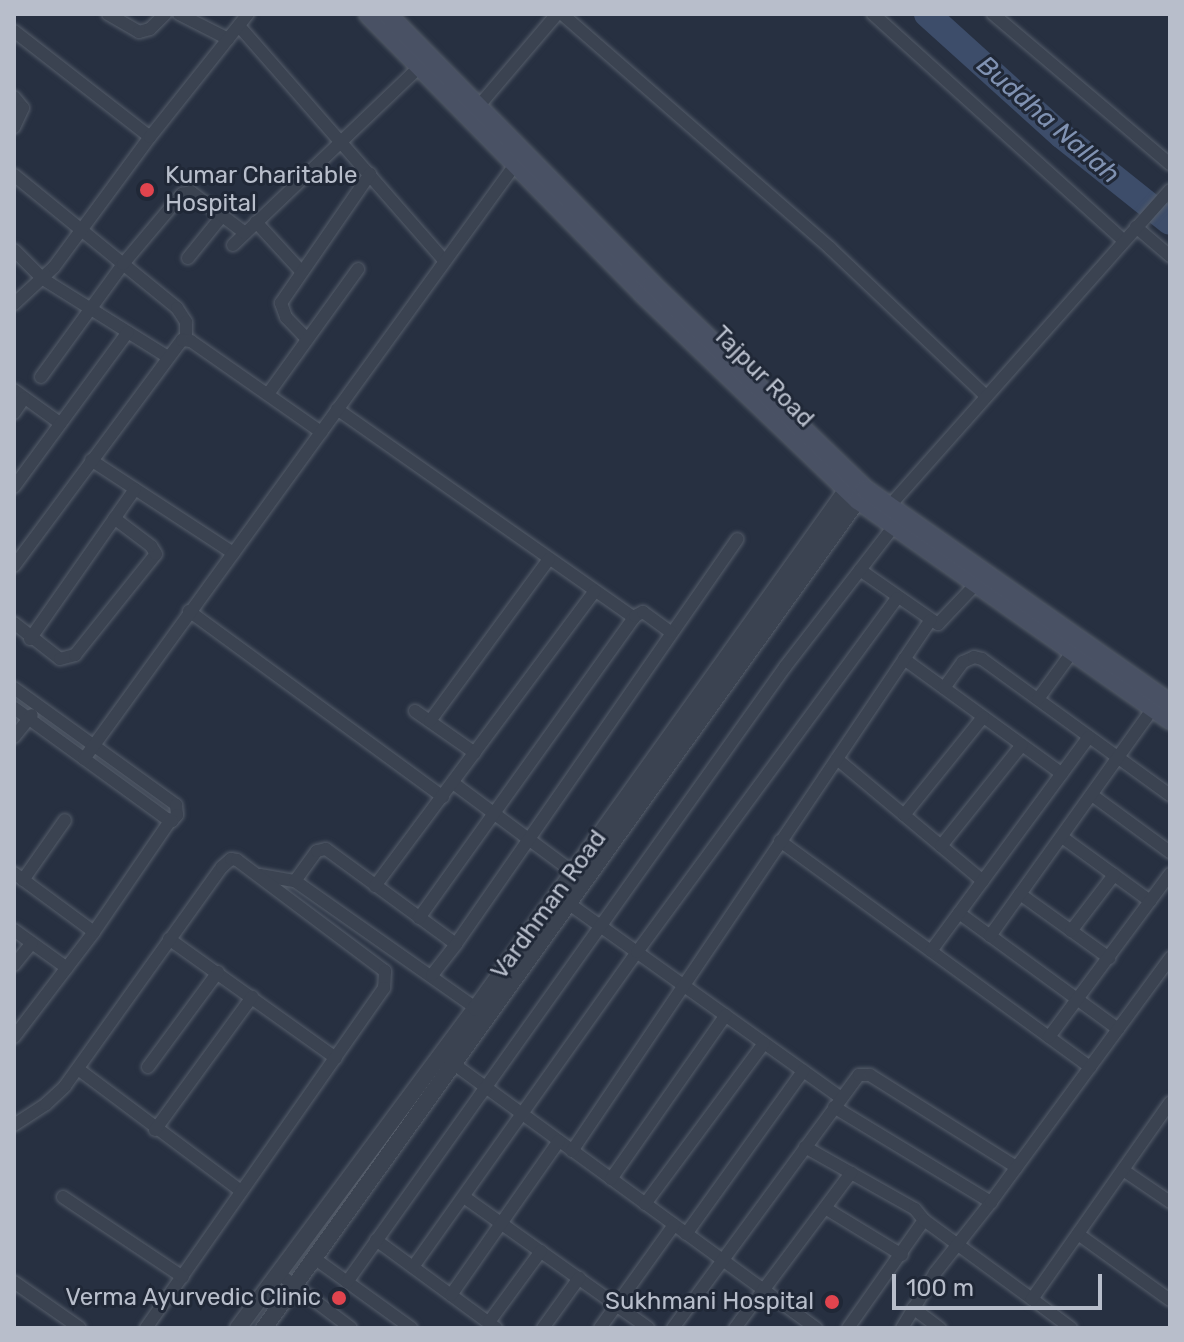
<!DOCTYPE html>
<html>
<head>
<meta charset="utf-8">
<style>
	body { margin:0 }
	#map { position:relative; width:1184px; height:1342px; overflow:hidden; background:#273041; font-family:Rubik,sans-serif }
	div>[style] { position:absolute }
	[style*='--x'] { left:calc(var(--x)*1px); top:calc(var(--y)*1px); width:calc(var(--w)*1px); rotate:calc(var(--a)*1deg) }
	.river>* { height:26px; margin:-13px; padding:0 13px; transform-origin:13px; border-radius:13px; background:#3d4d6a }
	.roads { filter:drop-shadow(0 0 2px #565e6b) drop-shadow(0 0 2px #565e6b) }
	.minor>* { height:12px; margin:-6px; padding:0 6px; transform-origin:6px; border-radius:6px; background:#3b4351 }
	.tertiary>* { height:16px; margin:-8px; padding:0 8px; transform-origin:8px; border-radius:8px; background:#3b4351 }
	.secondary>* { height:18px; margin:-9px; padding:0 9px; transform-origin:9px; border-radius:9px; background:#495164 }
	.dots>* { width:22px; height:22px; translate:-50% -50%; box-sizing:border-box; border:4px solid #202837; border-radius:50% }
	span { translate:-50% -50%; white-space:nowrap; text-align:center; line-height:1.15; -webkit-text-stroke:6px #202837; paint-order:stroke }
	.poi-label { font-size:24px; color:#b8becb }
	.left { translate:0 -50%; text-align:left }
	.right { translate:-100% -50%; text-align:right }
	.street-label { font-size:24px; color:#b8becb }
	.water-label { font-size:26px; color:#8092b2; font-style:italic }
	.frame { position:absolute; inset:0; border:16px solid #b8becb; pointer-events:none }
	.scale { position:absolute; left:892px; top:1274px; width:210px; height:36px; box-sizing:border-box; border:4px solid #b8becb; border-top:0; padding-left:10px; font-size:24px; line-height:28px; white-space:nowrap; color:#b8becb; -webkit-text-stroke:6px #202837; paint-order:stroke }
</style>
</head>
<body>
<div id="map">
	<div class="river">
		<div style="--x:927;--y:14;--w:181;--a:42.1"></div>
		<div style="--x:1061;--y:135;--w:139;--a:38.6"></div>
	</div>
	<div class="roads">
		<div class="minor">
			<div style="--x:108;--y:14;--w:36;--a:30"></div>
			<div style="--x:139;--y:32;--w:11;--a:-15"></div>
			<div style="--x:150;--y:29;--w:21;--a:-45"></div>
			<div style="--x:179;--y:14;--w:55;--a:27"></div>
			<div style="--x:562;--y:14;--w:356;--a:41.1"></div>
			<div style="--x:830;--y:248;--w:215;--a:43.5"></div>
			<div style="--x:873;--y:14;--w:337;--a:42.1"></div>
			<div style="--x:993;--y:14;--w:232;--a:40.3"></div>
			<div style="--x:239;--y:26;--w:311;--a:48.8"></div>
			<div style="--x:14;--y:31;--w:172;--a:37.9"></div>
			<div style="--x:14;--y:97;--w:14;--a:51"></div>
			<div style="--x:23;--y:108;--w:21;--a:115"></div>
			<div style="--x:477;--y:108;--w:123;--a:-49.6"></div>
			<div style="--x:14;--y:175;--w:210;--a:39.2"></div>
			<div style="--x:177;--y:308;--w:17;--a:57"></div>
			<div style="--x:186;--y:322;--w:17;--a:90"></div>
			<div style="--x:256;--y:222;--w:67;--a:47.4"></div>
			<div style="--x:1136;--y:227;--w:45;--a:40.5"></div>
			<div style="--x:233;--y:245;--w:259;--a:-43.7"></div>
			<div style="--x:14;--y:250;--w:41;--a:45"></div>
			<div style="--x:43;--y:279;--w:147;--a:32"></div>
			<div style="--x:188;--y:258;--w:54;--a:-51"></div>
			<div style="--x:14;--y:304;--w:54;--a:-42.8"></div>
			<div style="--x:54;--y:267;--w:162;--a:-53.6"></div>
			<div style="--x:150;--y:137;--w:157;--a:-51.5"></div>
			<div style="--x:307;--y:339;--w:30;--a:-134"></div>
			<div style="--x:286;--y:317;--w:15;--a:-110"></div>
			<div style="--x:281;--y:303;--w:157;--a:-55.4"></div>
			<div style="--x:41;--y:377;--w:140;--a:-54"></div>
			<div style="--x:123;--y:264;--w:92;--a:-49.9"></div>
			<div style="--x:182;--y:194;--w:9;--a:-13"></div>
			<div style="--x:191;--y:192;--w:68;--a:37.2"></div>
			<div style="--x:14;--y:390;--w:57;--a:35.7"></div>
			<div style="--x:268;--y:394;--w:154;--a:-54.2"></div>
			<div style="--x:337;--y:409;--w:363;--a:35.1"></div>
			<div style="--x:14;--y:413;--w:18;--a:-56"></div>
			<div style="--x:91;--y:460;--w:170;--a:33.2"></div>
			<div style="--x:14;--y:487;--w:192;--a:-53.7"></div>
			<div style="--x:885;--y:511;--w:429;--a:-48.4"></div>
			<div style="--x:14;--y:566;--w:282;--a:-53.4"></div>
			<div style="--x:182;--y:340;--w:9;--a:6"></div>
			<div style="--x:191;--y:341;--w:159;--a:35"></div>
			<div style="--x:860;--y:570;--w:95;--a:34.7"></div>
			<div style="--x:938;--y:624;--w:57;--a:-46.4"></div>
			<div style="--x:189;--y:611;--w:315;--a:36.2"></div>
			<div style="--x:14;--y:623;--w:58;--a:38"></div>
			<div style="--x:60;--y:659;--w:16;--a:-15"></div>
			<div style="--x:75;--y:655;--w:129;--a:-51.3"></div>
			<div style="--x:156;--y:554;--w:9;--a:-122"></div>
			<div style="--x:151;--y:546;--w:46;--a:-142.9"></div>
			<div style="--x:30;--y:639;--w:183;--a:-55"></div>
			<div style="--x:904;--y:659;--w:195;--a:36"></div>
			<div style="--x:14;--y:688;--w:200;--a:35.8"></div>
			<div style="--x:176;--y:805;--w:10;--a:84"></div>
			<div style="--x:177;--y:815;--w:8;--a:130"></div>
			<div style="--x:172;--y:821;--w:5;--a:-158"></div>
			<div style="--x:167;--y:819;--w:189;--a:-144"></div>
			<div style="--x:944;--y:688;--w:32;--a:-54"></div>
			<div style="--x:963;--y:662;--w:12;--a:-24"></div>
			<div style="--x:974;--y:657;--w:8;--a:14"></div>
			<div style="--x:982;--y:659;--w:232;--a:35.9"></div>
			<div style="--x:1038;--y:699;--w:59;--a:-53.9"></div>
			<div style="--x:415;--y:711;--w:73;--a:35"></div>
			<div style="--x:430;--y:721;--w:201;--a:-53.7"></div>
			<div style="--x:14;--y:737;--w:28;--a:-51"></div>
			<div style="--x:84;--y:759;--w:732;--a:-54.05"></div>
			<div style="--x:837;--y:759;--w:190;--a:39.9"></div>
			<div style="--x:453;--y:783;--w:149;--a:36.6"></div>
			<div style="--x:1092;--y:795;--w:97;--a:36.2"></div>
			<div style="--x:904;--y:815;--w:126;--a:-51.1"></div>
			<div style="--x:1062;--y:837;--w:109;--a:36"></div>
			<div style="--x:780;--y:841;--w:384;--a:36.1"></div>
			<div style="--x:941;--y:846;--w:129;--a:-51.3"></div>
			<div style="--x:14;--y:873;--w:99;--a:36.4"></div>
			<div style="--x:260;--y:875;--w:36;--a:10"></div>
			<div style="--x:295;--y:881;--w:221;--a:35.1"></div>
			<div style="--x:23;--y:880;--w:73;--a:-55"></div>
			<div style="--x:295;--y:881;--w:37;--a:-54"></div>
			<div style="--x:317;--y:851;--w:9;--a:-13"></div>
			<div style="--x:326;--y:849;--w:161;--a:36.2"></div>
			<div style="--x:456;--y:944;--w:493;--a:-55.2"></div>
			<div style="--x:375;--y:886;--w:368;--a:-53.3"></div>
			<div style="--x:1020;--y:894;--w:110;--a:35.7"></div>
			<div style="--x:568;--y:903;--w:335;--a:35.5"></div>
			<div style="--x:959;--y:913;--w:197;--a:36.1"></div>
			<div style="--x:419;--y:918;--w:371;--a:-54.4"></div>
			<div style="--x:635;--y:616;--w:9;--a:-27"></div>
			<div style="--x:643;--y:612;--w:34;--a:36"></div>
			<div style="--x:14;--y:930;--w:65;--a:35.6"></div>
			<div style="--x:1071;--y:931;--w:71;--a:-52.5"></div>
			<div style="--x:990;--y:936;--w:280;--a:-54.4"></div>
			<div style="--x:169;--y:939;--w:205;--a:35.5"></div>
			<div style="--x:931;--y:951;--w:266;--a:-53.6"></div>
			<div style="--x:14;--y:965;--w:28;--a:-51"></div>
			<div style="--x:432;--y:975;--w:39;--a:-52"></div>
			<div style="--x:14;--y:1037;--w:132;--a:-52.7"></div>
			<div style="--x:94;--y:932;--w:135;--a:-55.6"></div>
			<div style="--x:1049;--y:1037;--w:203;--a:-53.4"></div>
			<div style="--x:447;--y:1059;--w:457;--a:36.1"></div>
			<div style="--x:148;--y:1067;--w:118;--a:-53.6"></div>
			<div style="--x:78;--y:1069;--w:204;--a:36.8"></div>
			<div style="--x:834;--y:1107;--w:184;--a:31.2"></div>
			<div style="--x:14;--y:1125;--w:38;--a:-33"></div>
			<div style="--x:46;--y:1104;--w:26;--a:-43"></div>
			<div style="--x:65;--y:1086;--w:269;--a:-54.4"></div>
			<div style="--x:222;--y:867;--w:12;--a:-42"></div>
			<div style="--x:231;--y:859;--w:6;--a:9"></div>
			<div style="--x:237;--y:860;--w:185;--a:36.9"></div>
			<div style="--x:385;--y:971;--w:17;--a:93"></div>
			<div style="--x:384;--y:988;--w:415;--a:125"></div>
			<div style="--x:155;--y:1130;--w:165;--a:-53.9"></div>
			<div style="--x:805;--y:1147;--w:126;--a:29.4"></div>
			<div style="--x:915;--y:1209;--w:14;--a:51"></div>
			<div style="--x:924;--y:1220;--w:132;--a:125.1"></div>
			<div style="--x:572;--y:1151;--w:640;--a:-55.96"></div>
			<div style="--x:1123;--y:1170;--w:57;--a:34.2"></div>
			<div style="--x:611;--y:1179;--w:200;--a:-55"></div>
			<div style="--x:63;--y:1197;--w:144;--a:33.7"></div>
			<div style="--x:464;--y:1197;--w:226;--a:35.4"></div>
			<div style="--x:645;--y:1204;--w:200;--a:-53.5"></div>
			<div style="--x:825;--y:1208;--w:90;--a:31.4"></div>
			<div style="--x:924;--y:1220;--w:134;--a:36.2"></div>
			<div style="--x:686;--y:1234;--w:201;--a:-54.3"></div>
			<div style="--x:1078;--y:1234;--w:113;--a:35.7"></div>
			<div style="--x:376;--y:1240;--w:149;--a:36.3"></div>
			<div style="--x:314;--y:1258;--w:120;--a:35.8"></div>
			<div style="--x:413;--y:1267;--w:387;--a:-54.6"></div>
			<div style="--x:637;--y:952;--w:439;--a:-53.7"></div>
			<div style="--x:278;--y:1273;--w:91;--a:37"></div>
			<div style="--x:14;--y:1282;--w:80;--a:34.9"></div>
			<div style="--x:347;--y:1282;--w:755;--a:-54.54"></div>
			<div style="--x:785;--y:667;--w:185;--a:-52.3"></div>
			<div style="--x:451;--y:1295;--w:188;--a:-55"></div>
			<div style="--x:913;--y:1308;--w:34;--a:37"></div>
			<div style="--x:489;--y:1322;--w:88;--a:-53.8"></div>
			<div style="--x:543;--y:1328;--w:62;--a:-54.2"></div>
			<div style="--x:600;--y:1328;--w:127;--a:-54.3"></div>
			<div style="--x:673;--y:1328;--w:314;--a:-53.7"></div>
			<div style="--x:859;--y:1075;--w:11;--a:0"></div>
			<div style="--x:870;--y:1075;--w:173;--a:32.2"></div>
			<div style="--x:735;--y:1328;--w:194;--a:-53.2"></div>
			<div style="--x:902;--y:1328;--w:64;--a:-59"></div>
			<div style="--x:935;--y:1273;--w:90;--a:-51.7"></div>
			<div style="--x:991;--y:1202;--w:303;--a:-53.7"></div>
			<div style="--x:1071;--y:1328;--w:49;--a:-143.4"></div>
			<div style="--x:1032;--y:1299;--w:240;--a:-54.9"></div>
		</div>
		<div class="tertiary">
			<div style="--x:238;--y:1328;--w:399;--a:-53.4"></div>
			<div style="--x:476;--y:1008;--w:648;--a:-54.42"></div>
			<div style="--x:264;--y:1328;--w:1031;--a:-54.35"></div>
		</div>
		<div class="secondary">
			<div style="--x:368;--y:14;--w:392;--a:45.5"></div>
			<div style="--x:643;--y:294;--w:298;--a:43.8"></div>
			<div style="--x:858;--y:500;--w:382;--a:35.2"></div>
			<div style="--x:387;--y:14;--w:378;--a:45.5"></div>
			<div style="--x:652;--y:284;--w:296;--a:43.9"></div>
			<div style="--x:865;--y:489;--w:373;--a:35.1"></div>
		</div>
	</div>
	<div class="dots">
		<div style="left:147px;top:190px;background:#e0444e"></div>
		<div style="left:339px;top:1298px;background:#e0444e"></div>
		<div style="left:832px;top:1302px;background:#e0444e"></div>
	</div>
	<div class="poi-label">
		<span class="left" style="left:165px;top:190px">Kumar Charitable<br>Hospital</span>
		<span class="right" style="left:321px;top:1298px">Verma Ayurvedic Clinic</span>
		<span class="right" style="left:814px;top:1302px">Sukhmani Hospital</span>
	</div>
	<div class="street-label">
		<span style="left:763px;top:377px;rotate:45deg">Tajpur Road</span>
		<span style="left:549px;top:905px;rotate:-54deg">Vardhman Road</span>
	</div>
	<div class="water-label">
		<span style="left:1048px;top:120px;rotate:41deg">Buddha Nallah</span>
	</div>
	<div class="frame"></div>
	<div class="scale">100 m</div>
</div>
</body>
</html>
